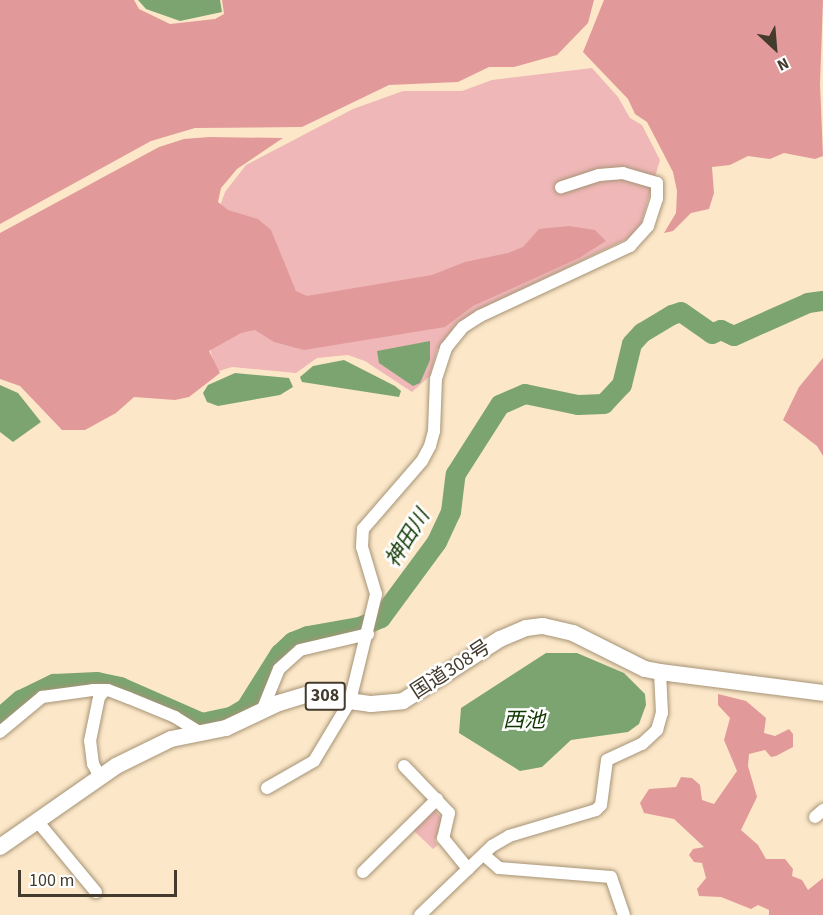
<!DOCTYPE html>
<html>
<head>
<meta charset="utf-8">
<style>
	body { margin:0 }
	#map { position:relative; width:823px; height:915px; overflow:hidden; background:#fce8c9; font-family:"Source Sans 3","Noto Sans JP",sans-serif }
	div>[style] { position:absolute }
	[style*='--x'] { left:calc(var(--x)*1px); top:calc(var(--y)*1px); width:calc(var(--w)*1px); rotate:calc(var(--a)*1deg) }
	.green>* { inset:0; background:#efb7b7 }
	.forest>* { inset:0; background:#e2999a }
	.water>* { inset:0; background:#7ca470 }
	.river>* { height:20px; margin:-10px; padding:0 10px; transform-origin:10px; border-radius:10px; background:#7ca470 }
	.roads { filter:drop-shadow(0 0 2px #a69376) drop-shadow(0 0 2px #a69376) }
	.minor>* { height:12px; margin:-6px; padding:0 6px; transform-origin:6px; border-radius:6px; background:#fff }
	.highway>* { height:16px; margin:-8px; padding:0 8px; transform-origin:8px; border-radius:8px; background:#fff }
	span { translate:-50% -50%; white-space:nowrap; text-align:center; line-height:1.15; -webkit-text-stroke:5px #fff; paint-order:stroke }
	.shield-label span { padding:2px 4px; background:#fff; border:2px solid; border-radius:4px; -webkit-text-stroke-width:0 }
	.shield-label { font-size:18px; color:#433b2e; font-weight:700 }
	.street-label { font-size:20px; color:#433b2e }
	.water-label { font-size:21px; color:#0f3700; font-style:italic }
	.north { position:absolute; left:745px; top:18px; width:60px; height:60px; -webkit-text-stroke:4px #fff; paint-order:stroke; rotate:154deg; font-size:16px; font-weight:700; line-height:24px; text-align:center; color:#433b2e }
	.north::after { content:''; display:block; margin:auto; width:21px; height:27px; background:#433b2e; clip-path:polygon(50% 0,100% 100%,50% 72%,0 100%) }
	.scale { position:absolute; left:18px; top:870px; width:159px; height:27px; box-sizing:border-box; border:3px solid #433b2e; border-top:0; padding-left:8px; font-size:18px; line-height:21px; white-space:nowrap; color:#433b2e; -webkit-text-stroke:4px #fff; paint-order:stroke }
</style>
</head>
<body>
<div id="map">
	<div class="green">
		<div style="clip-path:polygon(592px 68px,618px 97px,630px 118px,642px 125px,660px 160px,641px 224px,629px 238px,476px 311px,455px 326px,437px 350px,430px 376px,412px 392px,365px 361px,348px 355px,317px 358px,296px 373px,232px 367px,216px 372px,205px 330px,219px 209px,225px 192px,246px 165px,353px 109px,403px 91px,462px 91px,492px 80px)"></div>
		<div style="clip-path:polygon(434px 810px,442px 819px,435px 841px,438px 845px,433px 849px,413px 830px)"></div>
	</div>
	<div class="forest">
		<div style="clip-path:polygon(0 0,134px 0,139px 9px,170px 24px,215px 19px,224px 14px,222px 0,594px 0,588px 23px,557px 55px,514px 67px,489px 67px,458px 82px,389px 85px,302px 127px,195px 128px,151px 141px,0 224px)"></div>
		<div style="clip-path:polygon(604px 0,823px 0,820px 84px,823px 156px,815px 159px,784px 153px,770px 159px,748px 156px,730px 165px,712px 167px,714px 193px,709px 209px,691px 213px,673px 231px,664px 233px,676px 213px,677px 191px,673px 172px,647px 122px,635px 114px,628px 99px,583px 52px)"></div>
		<div style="clip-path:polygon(209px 137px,283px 138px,237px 169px,221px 188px,218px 202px,228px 210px,258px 219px,271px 230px,296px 291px,307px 296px,432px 275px,465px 262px,508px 253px,523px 247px,539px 229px,569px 226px,595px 230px,606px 241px,579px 258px,473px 306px,445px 327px,304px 350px,274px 342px,255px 330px,241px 333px,209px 351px,220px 373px,189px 397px,175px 400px,134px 397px,116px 413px,85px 430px,62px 430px,20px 386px,0 379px,0 233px,159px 147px,184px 139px)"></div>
		<div style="clip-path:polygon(823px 358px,823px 456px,817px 446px,783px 420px,799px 387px)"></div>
		<div style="clip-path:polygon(718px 694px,746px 701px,766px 718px,764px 733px,775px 736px,789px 729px,793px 734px,793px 747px,776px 756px,771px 757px,765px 750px,749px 754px,748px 766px,757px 797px,741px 830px,758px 845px,766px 859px,785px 859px,793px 869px,792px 876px,802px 880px,808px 890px,823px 878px,823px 915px,769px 915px,769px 910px,758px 905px,751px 909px,721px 897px,699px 896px,697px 889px,706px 878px,702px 863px,694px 862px,689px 855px,693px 849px,704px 847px,674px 819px,644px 813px,640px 803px,649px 789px,676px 787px,681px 777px,692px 778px,700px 785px,702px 800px,714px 804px,737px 771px,724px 740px,730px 718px,718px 705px)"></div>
	</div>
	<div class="water">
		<div style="clip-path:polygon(138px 0,220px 0,222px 12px,180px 21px,146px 9px)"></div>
		<div style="clip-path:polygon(430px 341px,430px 360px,420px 383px,413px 386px,379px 363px,377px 351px)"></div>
		<div style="clip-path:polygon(344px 360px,395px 386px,401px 391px,399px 397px,302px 382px,300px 377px,313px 366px)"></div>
		<div style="clip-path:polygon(235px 373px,289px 378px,293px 387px,280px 395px,218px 406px,207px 402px,203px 393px,208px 385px)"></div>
		<div style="clip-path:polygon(0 385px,18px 393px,41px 422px,13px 442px,0 432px)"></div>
		<div style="clip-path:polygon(546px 653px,577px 653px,624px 673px,645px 694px,646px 705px,639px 724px,628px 732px,571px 740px,542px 767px,520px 771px,459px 733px,461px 708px)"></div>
	</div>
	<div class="river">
		<div style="--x:0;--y:718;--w:28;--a:-41"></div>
		<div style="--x:21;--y:700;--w:37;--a:-26"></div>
		<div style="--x:54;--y:684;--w:43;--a:-2.7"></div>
		<div style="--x:97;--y:682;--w:24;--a:12"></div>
		<div style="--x:120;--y:687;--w:90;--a:23.7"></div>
		<div style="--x:202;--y:723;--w:30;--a:-12"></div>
		<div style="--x:231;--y:717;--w:17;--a:-31"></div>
		<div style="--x:246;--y:708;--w:64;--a:-57.8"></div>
		<div style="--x:280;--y:654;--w:18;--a:-43"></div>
		<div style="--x:293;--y:642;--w:16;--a:-22"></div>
		<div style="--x:308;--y:636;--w:53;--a:-9.8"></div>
		<div style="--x:360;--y:627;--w:23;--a:-23"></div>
		<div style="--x:381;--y:618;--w:94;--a:-53.6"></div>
		<div style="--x:437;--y:542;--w:33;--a:-65"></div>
		<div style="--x:451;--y:512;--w:38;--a:-83"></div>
		<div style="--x:456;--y:474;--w:82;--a:-57.5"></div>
		<div style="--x:500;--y:405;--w:27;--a:-24"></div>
		<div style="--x:525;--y:394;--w:54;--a:11.7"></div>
		<div style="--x:578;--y:405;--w:26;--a:-2"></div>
		<div style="--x:604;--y:404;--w:26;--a:-47"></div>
		<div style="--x:622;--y:385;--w:42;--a:-76.3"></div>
		<div style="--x:632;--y:344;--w:15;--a:-48"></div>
		<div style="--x:642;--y:333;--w:35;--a:-31"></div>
		<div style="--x:672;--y:315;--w:9;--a:-18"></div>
		<div style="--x:681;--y:312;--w:38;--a:35"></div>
		<div style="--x:712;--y:334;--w:10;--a:-24"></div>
		<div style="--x:721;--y:330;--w:14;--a:25"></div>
		<div style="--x:734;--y:336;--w:81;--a:-24"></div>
		<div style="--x:808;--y:303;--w:15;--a:-8"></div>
	</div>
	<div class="roads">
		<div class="minor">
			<div style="--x:262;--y:711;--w:45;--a:-68"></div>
			<div style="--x:279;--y:669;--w:28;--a:-42"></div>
			<div style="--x:300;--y:650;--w:70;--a:-13.2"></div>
			<div style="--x:0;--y:732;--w:55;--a:-39.8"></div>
			<div style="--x:42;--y:697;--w:51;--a:-7.8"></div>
			<div style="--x:93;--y:690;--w:15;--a:0"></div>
			<div style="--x:108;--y:690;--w:22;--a:21"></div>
			<div style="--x:129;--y:698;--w:50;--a:22.4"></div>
			<div style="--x:175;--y:717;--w:28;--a:32"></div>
			<div style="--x:404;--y:766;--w:65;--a:46.2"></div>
			<div style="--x:449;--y:813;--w:26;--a:103"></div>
			<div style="--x:443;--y:838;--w:40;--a:51"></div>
			<div style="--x:100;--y:777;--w:15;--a:-118"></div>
			<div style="--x:93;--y:764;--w:23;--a:-97"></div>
			<div style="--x:90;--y:741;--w:45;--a:-78.4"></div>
			<div style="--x:99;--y:697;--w:9;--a:-49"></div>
			<div style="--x:267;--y:788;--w:54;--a:-29.9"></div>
			<div style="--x:314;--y:761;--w:70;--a:-59"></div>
			<div style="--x:350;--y:701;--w:110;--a:-76.3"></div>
			<div style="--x:376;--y:594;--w:49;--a:-106.6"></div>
			<div style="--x:362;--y:547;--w:18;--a:-87"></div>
			<div style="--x:363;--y:529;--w:90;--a:-49.1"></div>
			<div style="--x:422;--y:461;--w:17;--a:-62"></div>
			<div style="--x:430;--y:446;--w:16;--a:-75"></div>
			<div style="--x:434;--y:431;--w:52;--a:-87.8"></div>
			<div style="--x:436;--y:379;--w:33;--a:-72"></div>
			<div style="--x:446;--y:348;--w:27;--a:-51"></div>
			<div style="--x:463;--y:327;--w:20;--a:-33"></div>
			<div style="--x:480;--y:316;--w:166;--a:-25"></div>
			<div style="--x:630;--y:246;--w:27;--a:-48"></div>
			<div style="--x:648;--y:226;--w:28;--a:-72"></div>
			<div style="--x:657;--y:199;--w:16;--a:-90"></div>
			<div style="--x:657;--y:183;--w:35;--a:-164"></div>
			<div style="--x:623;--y:173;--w:24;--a:175"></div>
			<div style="--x:599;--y:175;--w:40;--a:162"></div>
			<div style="--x:815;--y:817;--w:11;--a:-41"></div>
			<div style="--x:38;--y:822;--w:91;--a:50.4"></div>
			<div style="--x:484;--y:855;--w:20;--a:41"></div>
			<div style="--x:499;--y:868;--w:112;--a:4.6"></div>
			<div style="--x:611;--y:877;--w:40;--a:71.1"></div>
			<div style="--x:363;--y:872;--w:104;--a:-44.6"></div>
			<div style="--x:420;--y:915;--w:100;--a:-43.8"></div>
			<div style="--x:492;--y:846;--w:20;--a:-30"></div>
			<div style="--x:509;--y:836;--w:91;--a:-16.6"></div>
			<div style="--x:596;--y:810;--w:7;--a:-45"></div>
			<div style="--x:601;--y:805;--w:45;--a:-82.4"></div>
			<div style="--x:607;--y:760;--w:38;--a:-25"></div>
			<div style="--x:642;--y:744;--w:21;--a:-43"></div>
			<div style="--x:657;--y:730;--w:18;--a:-74"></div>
			<div style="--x:662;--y:713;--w:41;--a:-92.8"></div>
		</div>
		<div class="highway">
			<div style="--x:0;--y:847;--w:141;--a:-34.9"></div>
			<div style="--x:116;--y:766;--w:61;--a:-26.1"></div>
			<div style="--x:171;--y:739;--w:56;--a:-11.3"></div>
			<div style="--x:226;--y:728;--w:59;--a:-25.3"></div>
			<div style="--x:279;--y:703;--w:28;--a:-17"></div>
			<div style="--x:306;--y:695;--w:66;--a:7.9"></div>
			<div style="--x:371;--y:704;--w:32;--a:-5"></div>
			<div style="--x:403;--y:701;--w:115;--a:-32.6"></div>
			<div style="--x:500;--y:639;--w:28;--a:-23"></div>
			<div style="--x:526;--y:628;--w:17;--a:-7"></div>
			<div style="--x:543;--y:626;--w:31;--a:13"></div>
			<div style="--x:573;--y:633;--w:80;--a:26.6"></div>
			<div style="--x:645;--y:669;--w:15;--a:11"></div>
			<div style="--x:660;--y:672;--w:164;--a:7.3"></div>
		</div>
	</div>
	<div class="shield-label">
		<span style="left:325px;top:696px">308</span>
	</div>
	<div class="street-label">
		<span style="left:451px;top:670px;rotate:-33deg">国道308号</span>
	</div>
	<div class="water-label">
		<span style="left:407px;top:538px;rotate:-58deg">神田川</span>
		<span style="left:524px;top:720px">西池</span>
	</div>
	<div class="north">N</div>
	<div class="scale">100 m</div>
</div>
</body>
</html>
